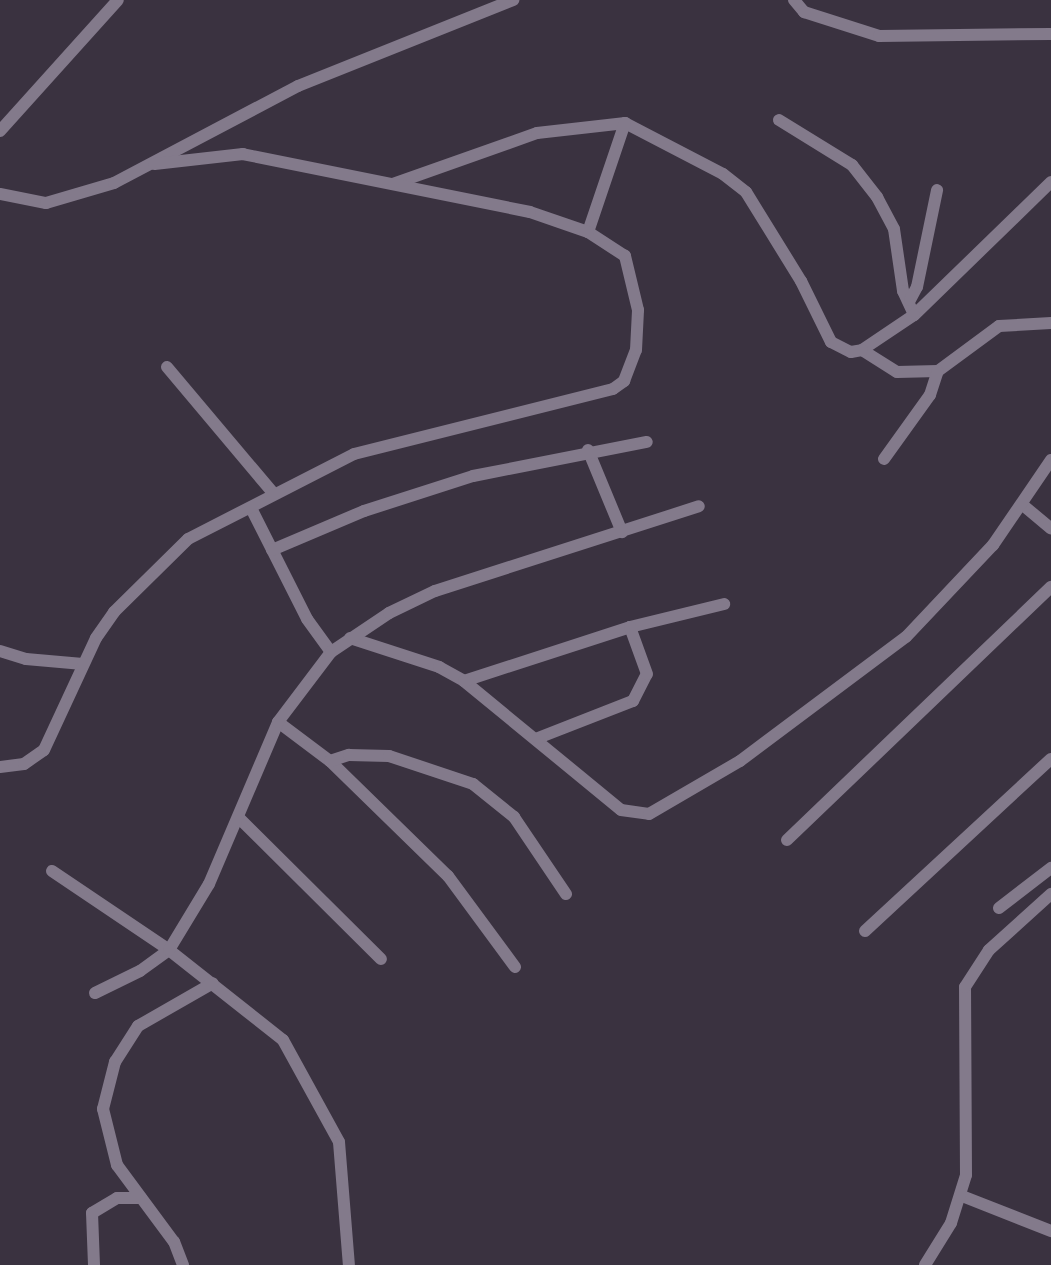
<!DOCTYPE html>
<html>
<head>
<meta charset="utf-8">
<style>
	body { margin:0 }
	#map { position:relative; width:1051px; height:1265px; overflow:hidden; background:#3a3240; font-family:"Space Grotesk",sans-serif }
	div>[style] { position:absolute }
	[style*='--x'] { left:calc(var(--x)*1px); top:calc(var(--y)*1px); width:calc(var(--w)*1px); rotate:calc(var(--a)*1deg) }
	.minor>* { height:12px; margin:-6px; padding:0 6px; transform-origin:6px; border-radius:6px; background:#837a8b }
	span { translate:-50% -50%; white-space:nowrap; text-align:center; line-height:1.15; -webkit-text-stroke:6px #3a3240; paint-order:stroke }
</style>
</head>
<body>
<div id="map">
	<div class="minor">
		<div style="--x:794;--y:0;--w:16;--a:50"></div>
		<div style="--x:804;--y:12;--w:79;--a:17.7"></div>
		<div style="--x:879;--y:36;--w:172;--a:-0.7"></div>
		<div style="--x:779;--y:120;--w:86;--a:31.7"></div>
		<div style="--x:852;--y:165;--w:41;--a:52"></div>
		<div style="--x:877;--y:197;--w:36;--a:62"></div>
		<div style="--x:894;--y:229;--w:63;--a:81.7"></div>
		<div style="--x:903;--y:291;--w:26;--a:65"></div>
		<div style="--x:0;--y:131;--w:176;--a:-48"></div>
		<div style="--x:1051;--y:182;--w:191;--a:135.8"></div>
		<div style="--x:914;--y:315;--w:63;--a:146.1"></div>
		<div style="--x:862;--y:350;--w:41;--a:32.2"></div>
		<div style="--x:897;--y:372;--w:41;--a:-1.4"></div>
		<div style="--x:938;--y:371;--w:76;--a:-36.4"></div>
		<div style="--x:999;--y:326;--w:52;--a:-3.3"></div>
		<div style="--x:393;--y:184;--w:153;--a:-19.5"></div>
		<div style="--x:537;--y:133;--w:89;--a:-6.5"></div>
		<div style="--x:625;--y:123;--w:110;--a:27.5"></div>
		<div style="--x:723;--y:174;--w:29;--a:38"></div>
		<div style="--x:746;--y:192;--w:105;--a:58.3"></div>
		<div style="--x:801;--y:281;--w:68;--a:63.8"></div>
		<div style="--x:831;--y:342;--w:22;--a:27"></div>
		<div style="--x:851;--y:352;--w:11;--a:-10"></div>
		<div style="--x:0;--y:194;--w:47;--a:11.1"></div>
		<div style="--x:46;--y:203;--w:71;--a:-16.4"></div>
		<div style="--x:114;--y:183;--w:208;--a:-27.8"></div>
		<div style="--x:298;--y:86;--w:232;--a:-21.8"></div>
		<div style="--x:588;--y:232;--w:115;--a:-71.3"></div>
		<div style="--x:910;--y:300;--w:15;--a:-62"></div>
		<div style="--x:917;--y:287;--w:99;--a:-78.3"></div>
		<div style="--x:167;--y:367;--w:166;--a:49.9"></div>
		<div style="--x:588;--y:450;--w:89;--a:67.5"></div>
		<div style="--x:884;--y:459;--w:79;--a:-54.3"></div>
		<div style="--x:930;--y:395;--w:25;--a:-72"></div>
		<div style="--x:1024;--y:506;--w:35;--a:40"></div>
		<div style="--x:252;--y:510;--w:122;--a:63.2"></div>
		<div style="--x:307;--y:619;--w:41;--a:54"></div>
		<div style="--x:272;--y:550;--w:100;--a:-23"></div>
		<div style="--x:364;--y:511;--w:114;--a:-17.8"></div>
		<div style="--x:473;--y:476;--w:177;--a:-11.1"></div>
		<div style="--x:350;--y:638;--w:94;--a:18"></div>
		<div style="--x:439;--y:667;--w:29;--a:29"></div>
		<div style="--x:464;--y:681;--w:203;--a:39.4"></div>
		<div style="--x:621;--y:810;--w:28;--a:8"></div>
		<div style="--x:649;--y:814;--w:105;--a:-30.2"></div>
		<div style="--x:740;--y:761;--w:207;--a:-36.8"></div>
		<div style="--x:906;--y:637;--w:127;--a:-46.6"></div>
		<div style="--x:993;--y:545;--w:103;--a:-55.7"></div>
		<div style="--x:0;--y:651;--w:27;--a:17"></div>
		<div style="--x:26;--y:659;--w:57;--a:5"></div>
		<div style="--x:464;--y:681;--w:175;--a:-18"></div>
		<div style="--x:630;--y:627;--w:97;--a:-13.7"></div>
		<div style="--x:278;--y:722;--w:65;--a:36.9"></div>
		<div style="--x:330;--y:761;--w:165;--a:44.3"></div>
		<div style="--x:448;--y:876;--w:113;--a:53.6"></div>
		<div style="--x:538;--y:738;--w:102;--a:-21.3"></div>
		<div style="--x:633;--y:701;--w:30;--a:-63"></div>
		<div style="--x:647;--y:674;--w:50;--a:-109.9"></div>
		<div style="--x:330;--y:761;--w:20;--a:-18"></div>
		<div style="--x:349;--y:755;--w:40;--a:1.4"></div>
		<div style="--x:389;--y:756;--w:89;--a:18.4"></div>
		<div style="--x:473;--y:784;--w:53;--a:38.8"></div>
		<div style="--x:514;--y:817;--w:93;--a:56"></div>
		<div style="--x:0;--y:767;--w:24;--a:-7"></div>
		<div style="--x:24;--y:764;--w:24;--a:-35"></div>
		<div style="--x:44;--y:750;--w:123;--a:-65.1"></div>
		<div style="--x:96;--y:638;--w:32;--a:-55"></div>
		<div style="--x:114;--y:612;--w:104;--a:-44.6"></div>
		<div style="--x:188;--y:539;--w:186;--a:-27.1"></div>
		<div style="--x:354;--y:454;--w:267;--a:-14.1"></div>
		<div style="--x:613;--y:389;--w:14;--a:-36"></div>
		<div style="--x:624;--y:381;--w:33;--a:-69"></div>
		<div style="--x:636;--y:350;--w:40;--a:-87.1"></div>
		<div style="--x:638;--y:310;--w:56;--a:-103.5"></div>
		<div style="--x:625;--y:256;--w:44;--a:-147"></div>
		<div style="--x:588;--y:232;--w:61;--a:-161"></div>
		<div style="--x:530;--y:212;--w:293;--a:-168.6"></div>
		<div style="--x:243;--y:154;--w:89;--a:173.5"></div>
		<div style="--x:239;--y:818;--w:200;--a:44.8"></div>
		<div style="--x:787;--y:840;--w:366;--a:-43.8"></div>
		<div style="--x:52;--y:871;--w:141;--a:34"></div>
		<div style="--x:169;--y:950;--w:145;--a:38.3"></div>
		<div style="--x:283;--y:1040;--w:116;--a:61.2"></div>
		<div style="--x:339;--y:1142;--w:123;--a:85.4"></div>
		<div style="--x:999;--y:908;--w:66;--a:-37.6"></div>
		<div style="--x:865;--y:931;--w:253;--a:-42.8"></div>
		<div style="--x:95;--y:993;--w:50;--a:-26.1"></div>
		<div style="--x:140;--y:971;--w:36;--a:-36"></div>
		<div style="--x:169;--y:950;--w:77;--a:-58.8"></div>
		<div style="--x:209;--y:884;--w:176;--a:-66.9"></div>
		<div style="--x:278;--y:722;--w:88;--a:-52.9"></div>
		<div style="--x:331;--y:652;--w:70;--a:-33.9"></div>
		<div style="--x:389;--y:613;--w:51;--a:-25.6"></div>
		<div style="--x:435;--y:591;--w:277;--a:-17.8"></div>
		<div style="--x:962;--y:1196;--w:96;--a:21.5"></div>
		<div style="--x:94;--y:1265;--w:52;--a:-92.2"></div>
		<div style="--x:92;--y:1213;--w:29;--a:-31"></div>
		<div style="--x:117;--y:1198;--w:24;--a:0"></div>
		<div style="--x:183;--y:1265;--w:25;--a:-111"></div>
		<div style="--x:174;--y:1242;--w:96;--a:-126.5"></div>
		<div style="--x:117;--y:1165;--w:58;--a:-104"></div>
		<div style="--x:103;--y:1109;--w:49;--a:-75.7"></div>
		<div style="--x:115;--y:1062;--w:43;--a:-57.4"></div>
		<div style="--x:138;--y:1026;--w:86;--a:-29.8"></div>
		<div style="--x:925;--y:1265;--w:49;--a:-58.2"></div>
		<div style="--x:951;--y:1223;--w:50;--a:-72.6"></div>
		<div style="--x:966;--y:1175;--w:188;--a:-90.3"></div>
		<div style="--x:965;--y:987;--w:44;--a:-57"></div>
		<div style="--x:989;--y:950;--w:84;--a:-42.1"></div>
	</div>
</div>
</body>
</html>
